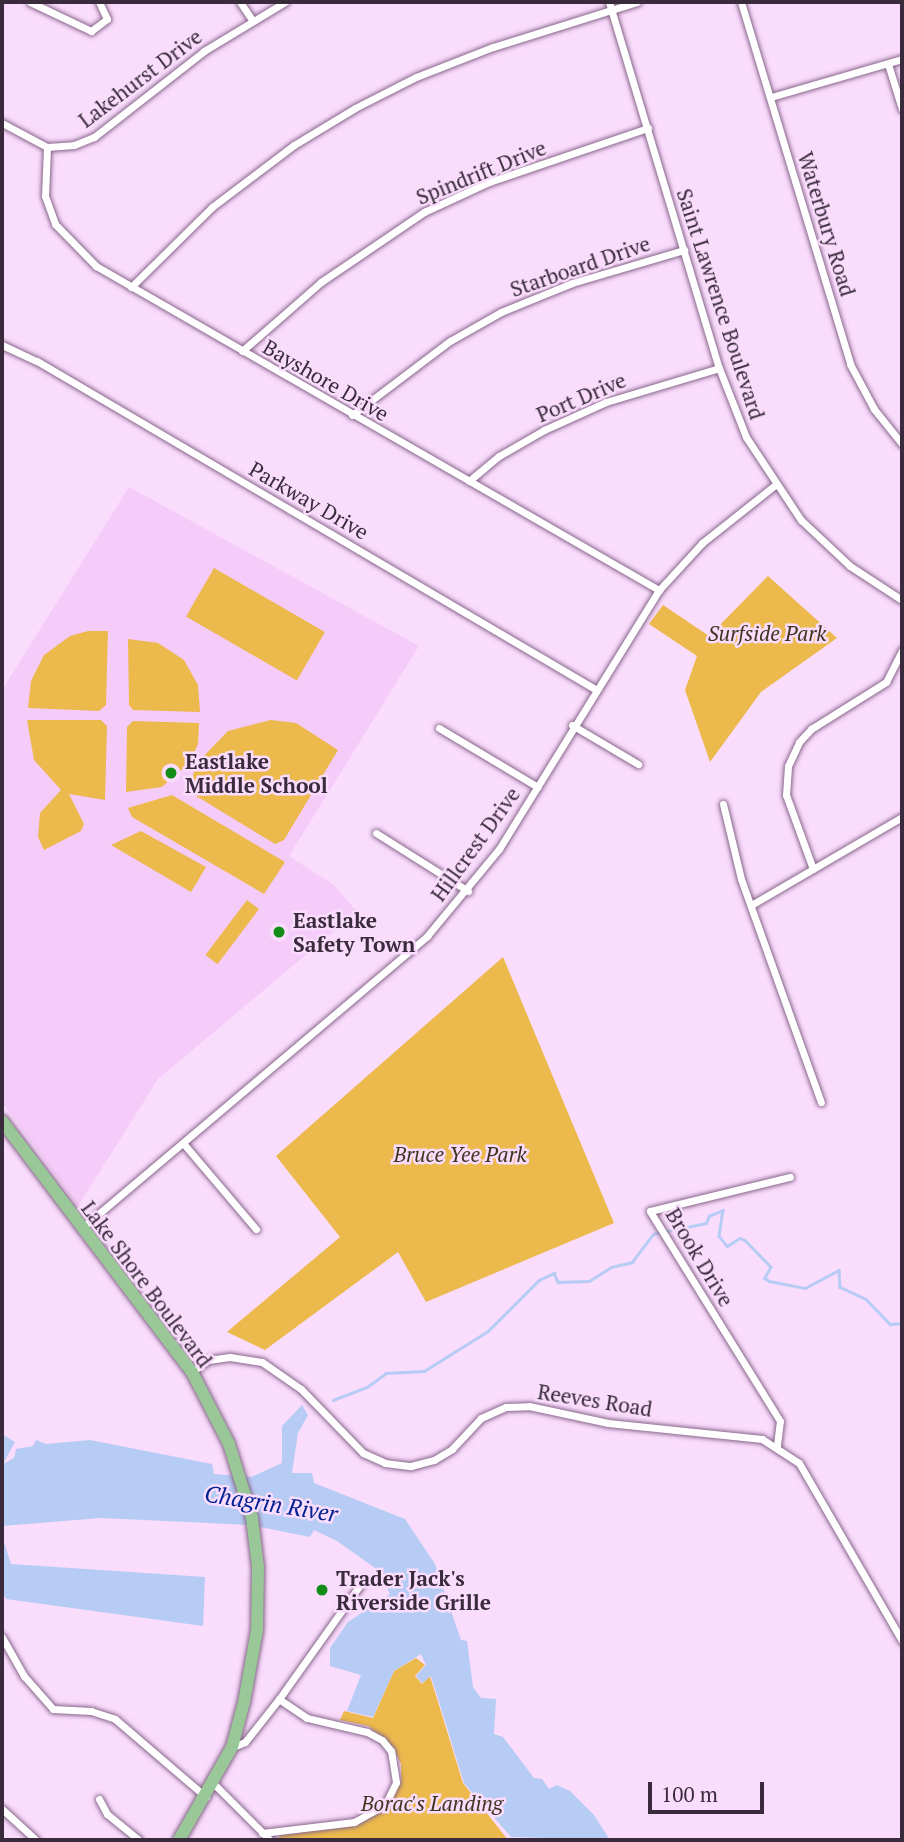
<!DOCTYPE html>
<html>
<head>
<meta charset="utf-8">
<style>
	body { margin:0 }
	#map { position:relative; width:904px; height:1842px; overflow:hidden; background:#fadcfd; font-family:"PT Serif",serif }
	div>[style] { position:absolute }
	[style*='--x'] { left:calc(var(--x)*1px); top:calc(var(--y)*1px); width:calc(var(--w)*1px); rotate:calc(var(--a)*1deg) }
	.built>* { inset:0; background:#f5cbf9 }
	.green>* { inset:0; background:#ecb94c; transform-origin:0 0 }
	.water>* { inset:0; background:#b7ccf5 }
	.stream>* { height:2.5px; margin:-1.25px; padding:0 1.25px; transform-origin:1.25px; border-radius:1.25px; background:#b7ccf5 }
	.roads { filter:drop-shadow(0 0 2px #88678b) drop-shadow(0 0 2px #88678b) }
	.street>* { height:7px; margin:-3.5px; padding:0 3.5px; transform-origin:3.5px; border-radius:3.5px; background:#fff }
	.primary>* { height:12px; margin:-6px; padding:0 6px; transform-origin:6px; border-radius:6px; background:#9ac798 }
	.dots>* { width:19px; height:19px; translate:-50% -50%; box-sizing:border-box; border:4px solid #fadcfd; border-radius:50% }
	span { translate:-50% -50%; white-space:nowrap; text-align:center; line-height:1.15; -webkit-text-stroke:5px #fadcfd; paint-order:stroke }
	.street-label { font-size:21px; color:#392b3b }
	.park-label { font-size:21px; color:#403520; font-style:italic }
	.poi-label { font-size:21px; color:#392b3b; font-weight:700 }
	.left { translate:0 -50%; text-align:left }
	.water-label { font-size:23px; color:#002293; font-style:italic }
	.frame { position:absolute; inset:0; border:4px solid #392b3b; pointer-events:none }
	.scale { position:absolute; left:648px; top:1782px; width:116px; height:32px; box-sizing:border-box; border:4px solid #392b3b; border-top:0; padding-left:9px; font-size:21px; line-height:24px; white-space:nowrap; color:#392b3b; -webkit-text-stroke:5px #fadcfd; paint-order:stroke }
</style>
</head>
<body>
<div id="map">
	<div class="built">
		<div style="clip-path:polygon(129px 487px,419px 646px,289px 856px,334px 885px,357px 912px,158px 1079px,78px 1206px,2px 1102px,2px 690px)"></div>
	</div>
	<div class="green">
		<div style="left:214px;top:568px;width:128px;height:56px;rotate:30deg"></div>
		<div style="clip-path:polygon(768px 576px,837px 638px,761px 692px,710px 762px,685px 690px,697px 656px,649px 624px,663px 605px,709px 636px)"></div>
		<div style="clip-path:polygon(88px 631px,108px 631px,106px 705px,99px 711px,28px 708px,31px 681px,44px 655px,70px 636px)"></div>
		<div style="clip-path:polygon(128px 639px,158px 643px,184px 660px,198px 685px,200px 712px,133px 710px,129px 705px)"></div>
		<div style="clip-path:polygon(27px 720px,101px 720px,107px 726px,105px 800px,69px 794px,84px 824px,81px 831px,44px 850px,38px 837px,40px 813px,61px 790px,34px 760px)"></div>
		<div style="clip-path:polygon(271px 720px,296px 723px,338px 750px,284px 840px,275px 844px,188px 791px,197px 763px,228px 731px)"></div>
		<div style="clip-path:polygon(133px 721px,199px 723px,198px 744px,190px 762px,162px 787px,126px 792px,127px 727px)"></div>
		<div style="clip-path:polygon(172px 795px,285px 862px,264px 894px,132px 817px,128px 808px)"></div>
		<div style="clip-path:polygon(141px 831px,206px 867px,191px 892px,111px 845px)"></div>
		<div style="left:247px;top:900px;width:15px;height:69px;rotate:37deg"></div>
		<div style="clip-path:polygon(503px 957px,614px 1223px,426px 1302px,398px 1252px,265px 1350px,227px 1332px,340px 1237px,276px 1156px)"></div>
		<div style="clip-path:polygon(416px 1658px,425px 1665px,415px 1676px,422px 1684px,430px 1676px,463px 1783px,508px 1840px,277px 1840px,281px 1834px,349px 1827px,385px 1808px,401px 1781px,401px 1764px,393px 1747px,368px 1726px,340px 1720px,344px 1711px,373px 1718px,394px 1671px)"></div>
	</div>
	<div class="water">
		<div style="clip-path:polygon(302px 1405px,308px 1415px,298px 1433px,292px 1473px,312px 1473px,314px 1483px,405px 1519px,435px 1564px,461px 1640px,467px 1641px,473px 1687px,481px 1698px,496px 1699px,494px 1734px,503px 1737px,534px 1778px,542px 1779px,549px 1789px,557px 1785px,570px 1791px,594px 1815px,610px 1840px,511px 1837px,464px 1783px,431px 1676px,422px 1683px,416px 1676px,426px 1665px,421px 1654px,394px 1671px,373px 1717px,347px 1711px,361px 1675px,330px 1666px,330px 1648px,348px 1622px,390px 1594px,378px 1570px,337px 1541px,314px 1530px,310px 1537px,250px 1525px,101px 1518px,2px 1526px,2px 1434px,15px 1442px,3px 1464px,14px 1458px,16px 1449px,33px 1446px,36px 1440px,46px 1444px,90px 1440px,212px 1464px,214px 1474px,251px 1477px,282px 1463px,282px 1426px)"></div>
		<div style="clip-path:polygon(2px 1536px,11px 1564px,205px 1577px,203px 1626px,6px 1599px,2px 1591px)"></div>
	</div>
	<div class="stream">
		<div style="--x:333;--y:1400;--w:36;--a:-21"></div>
		<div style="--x:367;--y:1387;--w:24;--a:-36"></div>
		<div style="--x:386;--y:1373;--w:38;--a:-3"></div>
		<div style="--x:424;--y:1371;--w:75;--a:-32"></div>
		<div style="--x:488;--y:1331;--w:72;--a:-45"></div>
		<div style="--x:539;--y:1280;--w:17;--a:-25"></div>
		<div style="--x:554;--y:1273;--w:10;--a:66"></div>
		<div style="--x:558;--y:1282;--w:31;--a:-2"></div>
		<div style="--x:589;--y:1281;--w:26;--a:-32"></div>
		<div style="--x:611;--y:1267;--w:22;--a:-13"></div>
		<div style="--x:632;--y:1262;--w:35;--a:-53"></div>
		<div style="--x:653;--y:1234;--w:54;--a:-11.7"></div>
		<div style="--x:706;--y:1223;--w:8;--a:-67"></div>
		<div style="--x:709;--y:1216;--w:15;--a:-23"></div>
		<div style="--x:723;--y:1210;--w:26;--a:99"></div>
		<div style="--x:719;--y:1236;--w:13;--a:51"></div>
		<div style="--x:727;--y:1246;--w:15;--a:-32"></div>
		<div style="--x:740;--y:1238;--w:5;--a:22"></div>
		<div style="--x:745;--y:1240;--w:37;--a:46"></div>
		<div style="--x:771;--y:1267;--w:13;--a:119"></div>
		<div style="--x:765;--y:1278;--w:5;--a:37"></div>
		<div style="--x:769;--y:1281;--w:37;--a:11"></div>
		<div style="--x:805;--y:1288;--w:38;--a:-28"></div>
		<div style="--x:839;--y:1270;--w:17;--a:87"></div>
		<div style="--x:840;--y:1287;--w:29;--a:25"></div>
		<div style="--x:866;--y:1299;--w:35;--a:46"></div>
		<div style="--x:890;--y:1324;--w:12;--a:-5"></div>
	</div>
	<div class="roads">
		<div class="street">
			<div style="--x:30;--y:2;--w:68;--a:25.4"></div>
			<div style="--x:91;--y:31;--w:20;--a:-37"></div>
			<div style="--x:107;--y:19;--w:19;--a:-115"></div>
			<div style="--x:240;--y:2;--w:22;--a:56"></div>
			<div style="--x:609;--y:2;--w:382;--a:73.3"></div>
			<div style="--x:719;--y:368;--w:74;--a:68.6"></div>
			<div style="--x:746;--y:437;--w:100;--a:56.5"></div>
			<div style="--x:801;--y:520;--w:67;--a:43.2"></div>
			<div style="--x:850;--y:566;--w:62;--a:33.2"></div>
			<div style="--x:741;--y:2;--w:378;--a:73.2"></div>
			<div style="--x:850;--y:364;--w:51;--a:61.9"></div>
			<div style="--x:874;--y:409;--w:45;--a:51.3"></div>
			<div style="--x:888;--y:64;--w:47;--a:72.7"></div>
			<div style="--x:771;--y:97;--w:136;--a:-16.2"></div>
			<div style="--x:2;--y:123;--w:51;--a:28.1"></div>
			<div style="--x:47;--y:147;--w:49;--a:92.3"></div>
			<div style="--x:45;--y:196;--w:30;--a:70"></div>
			<div style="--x:55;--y:224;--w:59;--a:45.7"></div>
			<div style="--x:96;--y:266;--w:650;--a:29.92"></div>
			<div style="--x:47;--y:147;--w:27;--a:-4"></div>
			<div style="--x:74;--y:145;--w:22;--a:-22"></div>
			<div style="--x:94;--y:137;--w:140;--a:-38"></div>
			<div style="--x:204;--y:51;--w:95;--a:-31.2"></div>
			<div style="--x:131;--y:287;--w:114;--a:-44.6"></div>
			<div style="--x:212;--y:207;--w:103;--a:-37.1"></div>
			<div style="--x:294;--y:145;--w:71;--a:-31.2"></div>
			<div style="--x:355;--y:108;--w:68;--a:-26.9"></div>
			<div style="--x:416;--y:77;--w:83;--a:-21.3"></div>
			<div style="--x:493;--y:47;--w:151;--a:-17.4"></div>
			<div style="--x:2;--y:345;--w:38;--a:25"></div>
			<div style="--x:37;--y:361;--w:647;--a:30.45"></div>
			<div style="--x:242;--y:351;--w:105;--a:-41.1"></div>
			<div style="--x:321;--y:282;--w:125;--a:-34.2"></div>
			<div style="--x:424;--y:212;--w:72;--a:-24.8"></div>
			<div style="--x:489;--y:182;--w:168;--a:-18.8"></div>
			<div style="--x:352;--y:415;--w:123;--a:-37.1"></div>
			<div style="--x:450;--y:341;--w:59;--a:-29.6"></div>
			<div style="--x:501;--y:312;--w:77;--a:-22.2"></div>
			<div style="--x:572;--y:283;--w:117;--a:-16.4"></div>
			<div style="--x:469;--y:481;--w:39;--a:-40"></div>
			<div style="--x:499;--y:456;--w:52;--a:-30"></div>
			<div style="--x:544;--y:430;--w:68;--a:-24.3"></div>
			<div style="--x:606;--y:402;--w:118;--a:-16.7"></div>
			<div style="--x:572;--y:725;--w:77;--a:30.6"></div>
			<div style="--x:439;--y:728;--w:115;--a:30.8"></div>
			<div style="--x:723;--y:804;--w:77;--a:76.5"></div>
			<div style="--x:741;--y:879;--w:237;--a:70.3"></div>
			<div style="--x:376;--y:833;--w:109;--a:32.2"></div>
			<div style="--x:813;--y:869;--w:79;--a:-110"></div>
			<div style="--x:786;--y:795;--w:29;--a:-86"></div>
			<div style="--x:788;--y:766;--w:26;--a:-65"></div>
			<div style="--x:799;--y:742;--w:18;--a:-47"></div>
			<div style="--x:811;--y:729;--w:89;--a:-32.1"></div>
			<div style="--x:886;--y:682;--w:36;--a:-63"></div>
			<div style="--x:753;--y:904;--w:173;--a:-30.3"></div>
			<div style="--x:183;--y:1143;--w:113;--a:49.7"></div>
			<div style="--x:83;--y:1227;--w:451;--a:-40.2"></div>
			<div style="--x:427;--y:936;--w:113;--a:-50.4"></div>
			<div style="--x:499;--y:849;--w:304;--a:-58.3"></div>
			<div style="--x:659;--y:590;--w:64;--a:-47.5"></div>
			<div style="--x:702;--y:543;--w:92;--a:-38.4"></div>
			<div style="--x:192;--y:1372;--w:20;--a:-37"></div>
			<div style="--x:208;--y:1360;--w:22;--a:-8"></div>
			<div style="--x:230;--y:1357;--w:32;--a:9"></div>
			<div style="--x:262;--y:1362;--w:47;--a:34.7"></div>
			<div style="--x:301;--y:1389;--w:89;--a:45.9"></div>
			<div style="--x:363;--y:1453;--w:24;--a:24"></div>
			<div style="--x:385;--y:1463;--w:26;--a:7"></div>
			<div style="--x:411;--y:1466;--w:24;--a:-15"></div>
			<div style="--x:434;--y:1460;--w:21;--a:-31"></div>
			<div style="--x:452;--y:1449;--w:42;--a:-46.9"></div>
			<div style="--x:481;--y:1418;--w:27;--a:-24"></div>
			<div style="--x:506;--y:1407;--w:23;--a:-2"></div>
			<div style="--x:529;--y:1406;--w:81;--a:12.1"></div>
			<div style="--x:608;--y:1423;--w:155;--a:5.9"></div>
			<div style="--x:762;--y:1439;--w:44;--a:33"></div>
			<div style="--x:799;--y:1463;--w:206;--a:59.9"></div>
			<div style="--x:777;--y:1445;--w:24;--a:-83"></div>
			<div style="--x:780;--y:1421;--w:247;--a:-121.8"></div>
			<div style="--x:650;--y:1211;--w:144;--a:-13.7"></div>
			<div style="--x:2;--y:1637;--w:45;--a:60.6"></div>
			<div style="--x:24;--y:1676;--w:44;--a:48.7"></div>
			<div style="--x:53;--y:1709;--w:38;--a:3"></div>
			<div style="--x:91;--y:1711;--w:25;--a:18"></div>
			<div style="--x:115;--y:1719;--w:120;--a:40.6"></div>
			<div style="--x:233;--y:1747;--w:13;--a:-23"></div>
			<div style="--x:245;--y:1742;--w:55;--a:-51.7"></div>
			<div style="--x:279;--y:1699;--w:145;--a:-54.6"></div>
			<div style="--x:214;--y:1784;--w:79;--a:45"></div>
			<div style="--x:99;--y:1799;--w:17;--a:62"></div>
			<div style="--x:107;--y:1814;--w:41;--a:39.1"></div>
			<div style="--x:2;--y:1809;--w:46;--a:42.4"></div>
			<div style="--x:262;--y:1833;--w:93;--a:-6.8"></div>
			<div style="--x:354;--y:1822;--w:35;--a:-29"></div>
			<div style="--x:385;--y:1805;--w:25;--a:-64"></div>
			<div style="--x:396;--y:1782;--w:31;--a:-99"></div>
			<div style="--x:391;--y:1751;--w:14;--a:-129"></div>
			<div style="--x:382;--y:1740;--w:17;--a:-152"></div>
			<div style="--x:367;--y:1732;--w:62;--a:-166.9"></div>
			<div style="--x:307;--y:1718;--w:34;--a:-146"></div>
		</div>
		<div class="primary">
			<div style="--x:2;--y:1121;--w:315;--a:52.9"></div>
			<div style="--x:192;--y:1372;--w:81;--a:62.8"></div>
			<div style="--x:229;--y:1444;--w:77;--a:72.7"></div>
			<div style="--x:252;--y:1518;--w:49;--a:83"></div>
			<div style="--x:258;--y:1567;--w:63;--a:90.9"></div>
			<div style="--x:257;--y:1630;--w:73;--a:100.2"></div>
			<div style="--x:244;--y:1702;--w:47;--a:104.9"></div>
			<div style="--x:232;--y:1747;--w:107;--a:119.7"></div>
		</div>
	</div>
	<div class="dots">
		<div style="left:171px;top:773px;background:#118d18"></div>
		<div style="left:279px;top:932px;background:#118d18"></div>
		<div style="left:322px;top:1590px;background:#118d18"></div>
	</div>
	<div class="street-label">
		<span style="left:140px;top:78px;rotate:-37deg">Lakehurst Drive</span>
		<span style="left:481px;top:172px;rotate:-22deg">Spindrift Drive</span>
		<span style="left:827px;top:224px;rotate:73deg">Waterbury Road</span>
		<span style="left:580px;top:266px;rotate:-19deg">Starboard Drive</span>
		<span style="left:721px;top:304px;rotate:72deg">Saint Lawrence Boulevard</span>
		<span style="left:326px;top:380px;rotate:30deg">Bayshore Drive</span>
		<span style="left:581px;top:397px;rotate:-23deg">Port Drive</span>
		<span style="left:309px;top:500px;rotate:30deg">Parkway Drive</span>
		<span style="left:475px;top:844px;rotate:-54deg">Hillcrest Drive</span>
		<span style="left:700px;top:1257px;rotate:59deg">Brook Drive</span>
		<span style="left:147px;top:1284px;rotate:53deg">Lake Shore Boulevard</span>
		<span style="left:595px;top:1400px;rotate:9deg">Reeves Road</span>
	</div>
	<div class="park-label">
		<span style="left:767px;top:633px">Surfside Park</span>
		<span style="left:460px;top:1154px">Bruce Yee Park</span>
		<span style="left:432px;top:1803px">Borac's Landing</span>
	</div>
	<div class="poi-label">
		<span class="left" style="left:185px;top:773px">Eastlake<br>Middle School</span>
		<span class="left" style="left:293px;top:932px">Eastlake<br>Safety Town</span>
		<span class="left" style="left:336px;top:1590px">Trader Jack's<br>Riverside Grille</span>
	</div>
	<div class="water-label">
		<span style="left:271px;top:1504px;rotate:9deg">Chagrin River</span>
	</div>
	<div class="frame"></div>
	<div class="scale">100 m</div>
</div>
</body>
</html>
